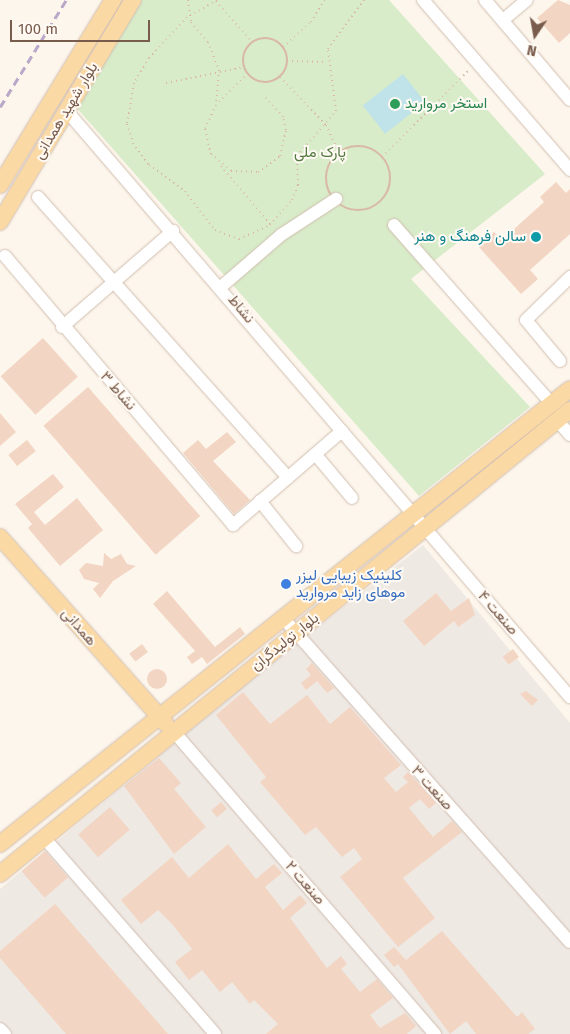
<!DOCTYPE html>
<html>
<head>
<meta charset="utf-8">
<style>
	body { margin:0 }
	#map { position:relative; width:570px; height:1034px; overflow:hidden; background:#fdf6ec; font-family:"Fira Sans",Vazirmatn,sans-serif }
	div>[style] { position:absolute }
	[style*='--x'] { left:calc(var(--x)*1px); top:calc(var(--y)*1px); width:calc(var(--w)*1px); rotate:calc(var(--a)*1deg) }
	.industrial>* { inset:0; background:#efe9e4 }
	.green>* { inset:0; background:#d8ecc9 }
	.water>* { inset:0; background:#bfe3e8; transform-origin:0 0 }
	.building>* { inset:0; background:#f3d5c3; transform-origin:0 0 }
	.round { border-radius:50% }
	.path>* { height:2px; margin-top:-1px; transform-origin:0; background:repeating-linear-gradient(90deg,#d9b8a5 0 1px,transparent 0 5px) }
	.path>.ring { margin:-1px; padding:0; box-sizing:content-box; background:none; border:2px solid #d9b8a5; border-radius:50% }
	.roads { filter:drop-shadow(0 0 1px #d1beb0) drop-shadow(0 0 1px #d1beb0) }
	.minor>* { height:12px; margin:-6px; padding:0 6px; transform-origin:6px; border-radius:6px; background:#fff }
	.major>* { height:16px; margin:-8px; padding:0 8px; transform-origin:8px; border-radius:8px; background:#fbd9a5 }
	.rail>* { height:2.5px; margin-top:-1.25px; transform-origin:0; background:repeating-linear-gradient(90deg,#b9a8c9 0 8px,transparent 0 13px) }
	.dots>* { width:14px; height:14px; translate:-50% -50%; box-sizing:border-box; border:2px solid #fffaf3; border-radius:50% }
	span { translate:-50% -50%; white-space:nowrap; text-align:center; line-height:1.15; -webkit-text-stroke:4px #fffaf3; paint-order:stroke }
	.leisure-label { font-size:15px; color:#27864d }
	.left { translate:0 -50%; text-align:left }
	.street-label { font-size:15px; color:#7a5c4d }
	.park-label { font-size:15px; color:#537a41 }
	.culture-label { font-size:15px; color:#0d838f }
	.right { translate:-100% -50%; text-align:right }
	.shop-label { font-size:15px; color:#366cbe }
	.north { position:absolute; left:510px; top:10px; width:50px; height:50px; -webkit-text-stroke:4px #fffaf3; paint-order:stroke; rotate:192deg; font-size:14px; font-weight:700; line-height:20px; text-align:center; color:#7a5c4d }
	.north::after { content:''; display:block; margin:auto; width:18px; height:22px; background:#7a5c4d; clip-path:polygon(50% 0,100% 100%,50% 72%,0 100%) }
	.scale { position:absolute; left:10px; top:20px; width:140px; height:22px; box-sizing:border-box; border:2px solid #7a5c4d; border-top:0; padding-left:6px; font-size:15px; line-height:18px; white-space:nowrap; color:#7a5c4d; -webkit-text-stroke:4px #fffaf3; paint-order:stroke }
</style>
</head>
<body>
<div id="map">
	<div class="industrial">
		<div style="clip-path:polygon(423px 545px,570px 723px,570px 1034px,0 1034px,0 889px,245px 684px)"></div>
	</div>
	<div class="green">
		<div style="clip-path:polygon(141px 0,389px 0,545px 174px,411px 279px,530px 407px,419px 496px,75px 106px)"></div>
	</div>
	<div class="water">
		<div style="left:403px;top:74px;width:36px;height:51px;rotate:52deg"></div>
	</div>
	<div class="building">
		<div style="clip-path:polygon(558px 0,570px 5px,570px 33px,559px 43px,537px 18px)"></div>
		<div style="clip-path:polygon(556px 182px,566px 193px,570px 189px,570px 234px,530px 270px,538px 279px,521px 294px,478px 246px,494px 232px,502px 240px,544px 202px,540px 197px)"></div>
		<div style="left:43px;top:338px;width:52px;height:57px;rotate:48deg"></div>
		<div style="left:88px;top:387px;width:171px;height:59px;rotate:49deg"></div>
		<div style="clip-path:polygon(0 413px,16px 432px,0 446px)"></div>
		<div style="clip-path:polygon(227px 432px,236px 442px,213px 461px,250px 500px,234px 514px,183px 453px,198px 440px,206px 449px)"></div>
		<div style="left:27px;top:440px;width:14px;height:24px;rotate:51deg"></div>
		<div style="clip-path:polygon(53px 474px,64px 487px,34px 512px,45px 525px,77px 498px,103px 530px,60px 566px,28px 528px,32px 524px,15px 504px)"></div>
		<div style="clip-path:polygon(104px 553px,111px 559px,121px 554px,127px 564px,136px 566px,113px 581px,100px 598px,93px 589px,99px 583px,84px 579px,79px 570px,86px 563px,103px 566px)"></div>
		<div style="clip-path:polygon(167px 591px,215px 647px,240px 627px,245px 634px,207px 664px,202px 657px,192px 664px,187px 657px,195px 651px,153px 604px)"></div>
		<div style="clip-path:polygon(436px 593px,451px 611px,469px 598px,475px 615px,458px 627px,454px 621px,424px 646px,403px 621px)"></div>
		<div style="left:142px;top:644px;width:10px;height:16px;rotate:53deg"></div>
		<div style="left:513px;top:649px;width:10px;height:13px;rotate:53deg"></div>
		<div style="clip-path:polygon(312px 663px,334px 688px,327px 693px,317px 681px,306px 690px,301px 683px,311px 675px,306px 669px)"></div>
		<div class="round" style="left:147px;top:669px;width:20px;height:20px"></div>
		<div style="clip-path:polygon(526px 691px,538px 700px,532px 706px,520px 694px)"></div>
		<div style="clip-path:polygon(243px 692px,270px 724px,307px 695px,330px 724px,350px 707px,401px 765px,384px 778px,396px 792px,408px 782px,403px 777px,408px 772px,436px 803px,429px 809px,420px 799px,409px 808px,433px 837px,452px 821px,462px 832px,403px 878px,435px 918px,398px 947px,340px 877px,362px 859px,354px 848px,342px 857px,316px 827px,305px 835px,260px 782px,266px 777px,216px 715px)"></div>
		<div style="clip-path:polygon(159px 758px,181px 783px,174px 789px,206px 827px,174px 854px,124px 786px)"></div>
		<div style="left:221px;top:802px;width:9px;height:13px;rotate:49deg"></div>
		<div style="left:110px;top:807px;width:30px;height:42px;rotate:49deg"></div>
		<div style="clip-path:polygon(228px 844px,256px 879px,274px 864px,282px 873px,265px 887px,283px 910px,300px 895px,307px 903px,290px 918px,327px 968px,341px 956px,347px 964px,341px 969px,360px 992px,377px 979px,393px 998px,370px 1015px,380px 1028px,405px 1013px,416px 1026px,407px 1034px,266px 1034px,278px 1024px,254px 1000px,250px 1004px,232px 982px,220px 992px,202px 970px,189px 980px,175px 962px,192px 949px,172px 924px,158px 910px,141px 924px,121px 900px,172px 857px,189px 878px)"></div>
		<div style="left:45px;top:851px;width:35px;height:31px;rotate:49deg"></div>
		<div style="clip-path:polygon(55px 904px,168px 1034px,66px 1034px,0 958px,0 951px)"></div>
		<div style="clip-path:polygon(442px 931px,517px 1017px,522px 1012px,535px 1029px,528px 1034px,476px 1034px,466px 1021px,450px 1034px,398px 964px,394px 967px,384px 955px,394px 947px,406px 960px)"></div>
	</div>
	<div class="path">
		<div style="--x:188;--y:0;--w:22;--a:82"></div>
		<div style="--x:191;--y:22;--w:26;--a:50"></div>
		<div style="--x:208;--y:42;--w:30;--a:69"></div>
		<div style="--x:219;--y:70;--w:33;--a:95"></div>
		<div style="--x:217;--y:0;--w:34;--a:150"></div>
		<div style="--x:187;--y:17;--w:56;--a:132.8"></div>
		<div style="--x:149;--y:58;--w:29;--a:121"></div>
		<div style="--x:134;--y:83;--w:42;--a:99.7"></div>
		<div style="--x:127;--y:124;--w:20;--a:72"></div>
		<div style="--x:133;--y:143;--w:27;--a:54"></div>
		<div style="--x:149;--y:165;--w:44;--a:35.8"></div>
		<div style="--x:185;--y:191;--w:49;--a:52.4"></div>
		<div style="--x:215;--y:230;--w:26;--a:21"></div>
		<div style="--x:239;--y:239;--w:34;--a:-24"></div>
		<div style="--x:270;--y:225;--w:33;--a:-49"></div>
		<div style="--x:292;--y:200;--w:16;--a:-68"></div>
		<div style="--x:298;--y:185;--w:29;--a:-92"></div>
		<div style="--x:297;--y:156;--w:60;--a:-49.1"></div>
		<div style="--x:336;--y:111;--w:63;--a:-97.4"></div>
		<div style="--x:328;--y:49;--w:61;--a:-53.7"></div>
		<div style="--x:216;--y:1;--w:55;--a:48.7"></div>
		<div class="ring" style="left:243px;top:38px;width:42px;height:42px"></div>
		<div style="--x:283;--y:47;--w:38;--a:-42"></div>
		<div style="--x:311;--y:22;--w:26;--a:-59"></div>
		<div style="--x:287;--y:61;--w:40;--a:1.4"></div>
		<div style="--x:248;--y:73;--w:45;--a:135"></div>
		<div style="--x:216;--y:105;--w:26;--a:115"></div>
		<div style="--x:205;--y:129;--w:26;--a:77"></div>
		<div style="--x:211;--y:154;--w:26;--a:40"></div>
		<div style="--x:231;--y:171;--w:27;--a:2"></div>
		<div style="--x:258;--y:172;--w:27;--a:-36"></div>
		<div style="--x:280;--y:156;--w:27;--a:-77"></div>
		<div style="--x:286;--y:130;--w:13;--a:-103"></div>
		<div style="--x:283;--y:117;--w:27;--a:-132"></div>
		<div style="--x:280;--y:77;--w:66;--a:46.2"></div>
		<div style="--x:326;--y:125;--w:31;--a:65"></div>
		<div style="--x:166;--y:83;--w:80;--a:-11.6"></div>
		<div class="ring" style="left:326px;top:146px;width:62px;height:62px"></div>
		<div style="--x:382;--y:157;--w:123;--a:-45"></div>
		<div style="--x:221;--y:166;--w:76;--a:49.8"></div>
	</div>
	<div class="roads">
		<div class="minor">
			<div style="--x:423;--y:0;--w:225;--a:49.1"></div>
			<div style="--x:485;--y:0;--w:131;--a:49.6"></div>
			<div style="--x:503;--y:20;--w:31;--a:-40"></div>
			<div style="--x:66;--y:110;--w:774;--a:49.35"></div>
			<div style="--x:38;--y:197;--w:376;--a:48.3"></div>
			<div style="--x:394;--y:225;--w:239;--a:48.6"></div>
			<div style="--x:5;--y:256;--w:353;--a:49.7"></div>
			<div style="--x:233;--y:525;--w:144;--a:-40.8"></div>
			<div style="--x:222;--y:286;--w:78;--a:-40.8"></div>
			<div style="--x:281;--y:235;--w:66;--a:-33.2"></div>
			<div style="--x:62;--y:327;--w:147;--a:-40.9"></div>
			<div style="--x:560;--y:361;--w:53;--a:-129.7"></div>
			<div style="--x:526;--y:320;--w:62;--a:-44.3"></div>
			<div style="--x:557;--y:420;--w:20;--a:49"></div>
			<div style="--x:316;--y:455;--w:56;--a:50.1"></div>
			<div style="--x:260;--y:501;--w:58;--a:51.3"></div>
			<div style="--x:284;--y:619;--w:431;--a:48.5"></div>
			<div style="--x:175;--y:733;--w:398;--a:49.2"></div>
			<div style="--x:46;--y:840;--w:257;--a:48.9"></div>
			<div style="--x:0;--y:1029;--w:7;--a:45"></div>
		</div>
		<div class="major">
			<div style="--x:0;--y:185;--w:217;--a:-58.6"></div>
			<div style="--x:0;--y:222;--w:259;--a:-59.1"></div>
			<div style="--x:0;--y:537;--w:249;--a:48.4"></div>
			<div style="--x:0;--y:844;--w:729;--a:-38.6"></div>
			<div style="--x:0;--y:874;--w:735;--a:-39.15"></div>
		</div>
	</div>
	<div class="rail">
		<div style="--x:0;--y:107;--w:126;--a:-58.3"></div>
	</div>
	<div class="dots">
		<div style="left:395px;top:104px;background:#2e9e5b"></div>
		<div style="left:536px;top:237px;background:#0f9aa8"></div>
		<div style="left:286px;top:584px;background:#3f7fe0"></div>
	</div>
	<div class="leisure-label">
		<span class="left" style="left:405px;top:104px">استخر مروارید</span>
	</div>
	<div class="street-label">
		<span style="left:66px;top:111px;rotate:-59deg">بلوار شهید همدانی</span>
		<span style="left:241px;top:309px;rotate:50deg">نشاط</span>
		<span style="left:118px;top:391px;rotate:49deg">نشاط ۳</span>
		<span style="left:498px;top:613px;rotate:49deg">صنعت ۴</span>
		<span style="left:79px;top:627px;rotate:49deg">همدانی</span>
		<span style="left:285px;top:642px;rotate:-39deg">بلوار تولیدگران</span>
		<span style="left:432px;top:788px;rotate:48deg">صنعت ۳</span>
		<span style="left:305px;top:883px;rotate:49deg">صنعت ۲</span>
	</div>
	<div class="park-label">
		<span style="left:320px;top:153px">پارک ملی</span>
	</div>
	<div class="culture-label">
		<span class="right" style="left:526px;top:237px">سالن فرهنگ و هنر</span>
	</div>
	<div class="shop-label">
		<span class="left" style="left:296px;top:584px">کلینیک زیبایی لیزر<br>موهای زاید مروارید</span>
	</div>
	<div class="north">N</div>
	<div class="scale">100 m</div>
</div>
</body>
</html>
